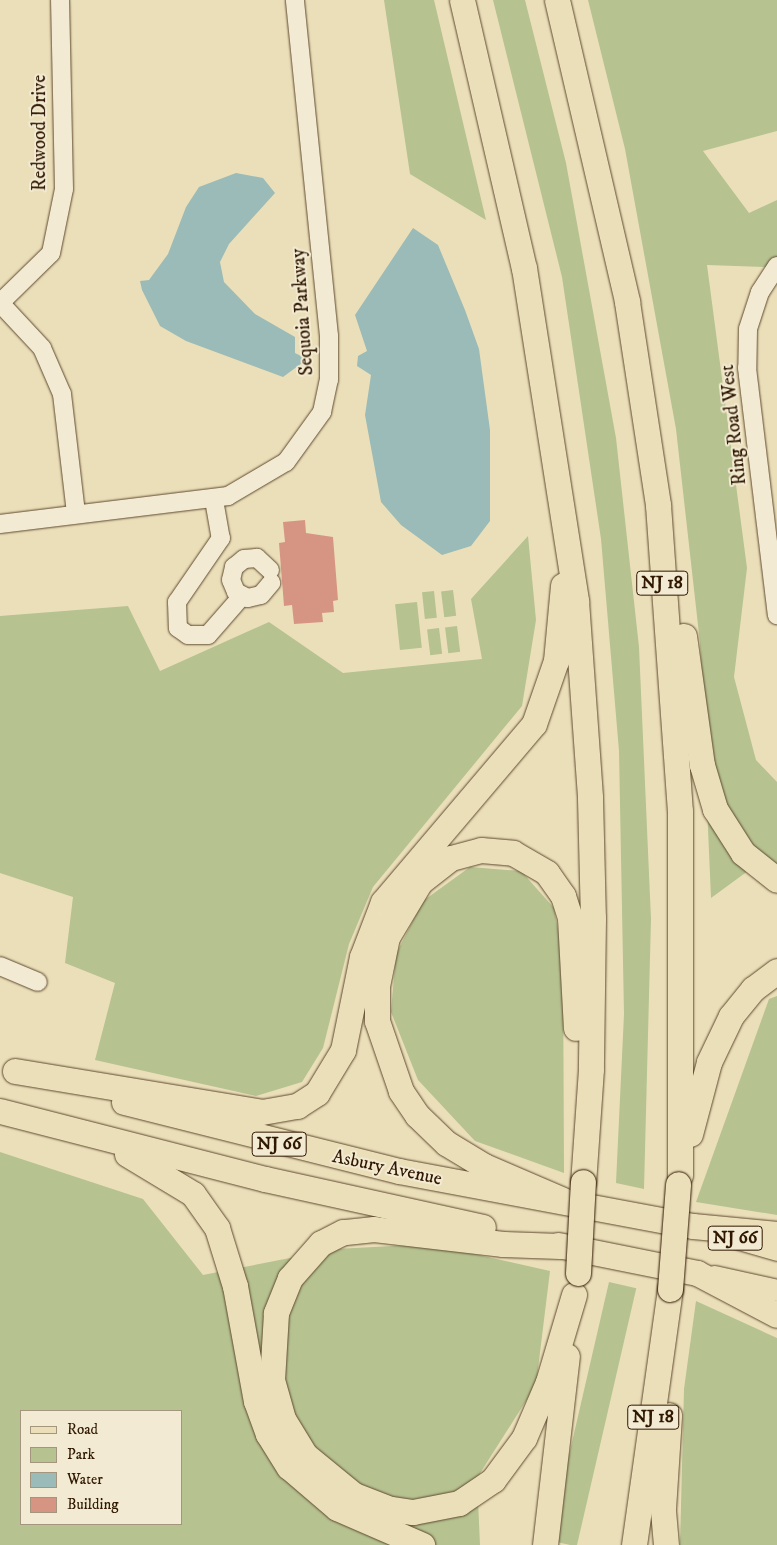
<!DOCTYPE html>
<html>
<head>
<meta charset="utf-8">
<style>
	body { margin:0 }
	#map { position:relative; width:777px; height:1545px; overflow:hidden; background:#ebdfb9; font-family:"IM FELL DW Pica",serif }
	div>[style] { position:absolute }
	[style*='--x'] { left:calc(var(--x)*1px); top:calc(var(--y)*1px); width:calc(var(--w)*1px); rotate:calc(var(--a)*1deg) }
	.green>* { inset:0; background:#b6c290; transform-origin:0 0 }
	.water>* { inset:0; background:#9abbb7 }
	.building>* { inset:0; background:#d69583 }
	.roads { filter:drop-shadow(0 0 1px #5e492f) drop-shadow(0 0 1px #5e492f) }
	.minor>* { height:18px; margin:-9px; padding:0 9px; transform-origin:9px; border-radius:9px; background:#f2ead2 }
	.major>* { height:21px; margin:-10.5px; padding:0 10.5px; transform-origin:10.5px; border-radius:10.5px; background:#ebdfb9 }
	.highway>* { height:25px; margin:-12.5px; padding:0 12.5px; transform-origin:12.5px; border-radius:12.5px; background:#ebdfb9 }
	.bridges { filter:drop-shadow(0 0 1px #2f1701) drop-shadow(0 0 1px #2f1701) }
	.highway-bridge>* { height:25px; margin:-12.5px; padding:0 12.5px; transform-origin:12.5px; border-radius:12.5px; background:#ebdfb9 }
	span { translate:-50% -50%; white-space:nowrap; text-align:center; line-height:1.15; -webkit-text-stroke:4px #f2ead2; paint-order:stroke }
	.shield-label span { padding:1px 4px; background:#f2ead2; border:1px solid; border-radius:4px; -webkit-text-stroke-width:0 }
	.shield-label { font-size:18px; color:#2f1701; font-weight:700 }
	.street-label { font-size:19px; color:#2f1701 }
	.legend { position:absolute; left:20px; top:1410px; width:162px; height:115px; box-sizing:border-box; background:#f2ead2; border:1px solid #a4967e; margin:0; padding:6px 9px; list-style:none; font-size:15px; color:#2f1701 }
	.legend li { display:flex; align-items:center; gap:10px; height:25px }
	.legend b { width:25px; border:1px solid #a4967e }
</style>
</head>
<body>
<div id="map">
	<div class="green">
		<div style="clip-path:polygon(384px 0,434px 0,486px 220px,410px 174px)"></div>
		<div style="clip-path:polygon(493px 0,525px 0,566px 163px,616px 438px,639px 647px,651px 919px,644px 1189px,616px 1183px,624px 1014px,619px 751px,601px 539px,562px 277px)"></div>
		<div style="clip-path:polygon(588px 0,777px 0,777px 131px,703px 151px,749px 213px,777px 200px,777px 262px,767px 267px,707px 265px,747px 568px,734px 677px,756px 760px,777px 782px,777px 864px,767px 857px,711px 898px,700px 643px,676px 429px,625px 149px)"></div>
		<div style="clip-path:polygon(528px 536px,536px 620px,522px 706px,373px 887px,349px 944px,323px 1048px,302px 1082px,256px 1096px,95px 1060px,115px 983px,65px 963px,73px 897px,0 873px,0 616px,128px 606px,160px 671px,269px 622px,343px 673px,482px 659px,471px 599px)"></div>
		<div style="left:453px;top:590px;width:26px;height:12px;rotate:83deg"></div>
		<div style="left:434px;top:591px;width:27px;height:12px;rotate:84deg"></div>
		<div style="left:417px;top:602px;width:46px;height:22px;rotate:84deg"></div>
		<div style="left:457px;top:626px;width:26px;height:12px;rotate:83deg"></div>
		<div style="left:439px;top:628px;width:26px;height:12px;rotate:83deg"></div>
		<div style="clip-path:polygon(470px 867px,521px 871px,554px 908px,563px 956px,564px 1173px,475px 1141px,418px 1080px,391px 1012px,396px 954px,423px 901px)"></div>
		<div style="clip-path:polygon(777px 996px,777px 1215px,696px 1202px,769px 999px)"></div>
		<div style="clip-path:polygon(evenodd,0 1152px,143px 1199px,203px 1275px,336px 1249px,430px 1244px,550px 1271px,536px 1385px,477px 1478px,480px 1545px,0 1545px,0 1152px,21px 1411px,181px 1411px,181px 1524px,21px 1524px,21px 1411px)"></div>
		<div style="left:609px;top:1282px;width:28px;height:265px;rotate:13deg"></div>
		<div style="clip-path:polygon(696px 1301px,777px 1338px,777px 1545px,680px 1545px,684px 1389px)"></div>
	</div>
	<div class="water">
		<div style="clip-path:polygon(236px 173px,263px 178px,275px 193px,229px 244px,220px 262px,224px 282px,255px 314px,295px 337px,295px 353px,303px 357px,302px 363px,283px 377px,186px 341px,160px 326px,142px 290px,140px 281px,149px 280px,168px 254px,186px 207px,199px 187px)"></div>
		<div style="clip-path:polygon(413px 228px,438px 245px,465px 310px,479px 349px,490px 430px,490px 521px,471px 546px,442px 555px,401px 525px,381px 502px,365px 415px,371px 375px,357px 366px,358px 356px,367px 351px,355px 315px)"></div>
	</div>
	<div class="building">
		<div style="clip-path:polygon(305px 520px,306px 533px,333px 537px,338px 600px,333px 601px,334px 612px,322px 613px,323px 622px,294px 624px,292px 605px,284px 606px,279px 543px,285px 542px,283px 522px)"></div>
	</div>
	<div class="roads">
		<div class="minor">
			<div style="--x:777;--y:266;--w:31;--a:123"></div>
			<div style="--x:760;--y:292;--w:39;--a:108"></div>
			<div style="--x:748;--y:329;--w:39;--a:91"></div>
			<div style="--x:747;--y:368;--w:249;--a:83.1"></div>
			<div style="--x:0;--y:303;--w:71;--a:-44.4"></div>
			<div style="--x:51;--y:253;--w:65;--a:-78.5"></div>
			<div style="--x:64;--y:189;--w:189;--a:-91.2"></div>
			<div style="--x:1;--y:304;--w:60;--a:47"></div>
			<div style="--x:42;--y:348;--w:50;--a:66.5"></div>
			<div style="--x:62;--y:394;--w:121;--a:83.3"></div>
			<div style="--x:214;--y:500;--w:39;--a:80"></div>
			<div style="--x:221;--y:538;--w:78;--a:124.5"></div>
			<div style="--x:177;--y:602;--w:26;--a:88"></div>
			<div style="--x:178;--y:628;--w:12;--a:35"></div>
			<div style="--x:188;--y:635;--w:20;--a:0"></div>
			<div style="--x:208;--y:635;--w:52;--a:-48.9"></div>
			<div style="--x:0;--y:524;--w:230;--a:-7"></div>
			<div style="--x:228;--y:496;--w:67;--a:-30.4"></div>
			<div style="--x:286;--y:462;--w:62;--a:-54.2"></div>
			<div style="--x:322;--y:412;--w:33;--a:-78"></div>
			<div style="--x:329;--y:380;--w:44;--a:-90"></div>
			<div style="--x:329;--y:336;--w:338;--a:-95.8"></div>
			<div style="--x:270;--y:570;--w:18;--a:-137"></div>
			<div style="--x:257;--y:558;--w:13;--a:176"></div>
			<div style="--x:244;--y:559;--w:13;--a:141"></div>
			<div style="--x:234;--y:567;--w:13;--a:103"></div>
			<div style="--x:231;--y:580;--w:13;--a:67"></div>
			<div style="--x:236;--y:592;--w:13;--a:27"></div>
			<div style="--x:248;--y:598;--w:13;--a:-13"></div>
			<div style="--x:261;--y:595;--w:16;--a:-50"></div>
			<div style="--x:0;--y:966;--w:41;--a:22.8"></div>
		</div>
		<div class="major">
			<div style="--x:732;--y:1237;--w:47;--a:16.1"></div>
			<div style="--x:714;--y:1276;--w:65;--a:12.5"></div>
		</div>
		<div class="highway">
			<div style="--x:462;--y:0;--w:275;--a:77"></div>
			<div style="--x:524;--y:268;--w:337;--a:81.1"></div>
			<div style="--x:576;--y:601;--w:197;--a:85.9"></div>
			<div style="--x:590;--y:798;--w:120;--a:88.6"></div>
			<div style="--x:593;--y:918;--w:151;--a:90.8"></div>
			<div style="--x:591;--y:1069;--w:113;--a:94"></div>
			<div style="--x:557;--y:0;--w:310;--a:76.9"></div>
			<div style="--x:627;--y:302;--w:205;--a:81.3"></div>
			<div style="--x:658;--y:505;--w:307;--a:85.9"></div>
			<div style="--x:680;--y:811;--w:364;--a:90"></div>
			<div style="--x:684;--y:636;--w:130;--a:82.1"></div>
			<div style="--x:702;--y:765;--w:46;--a:73.5"></div>
			<div style="--x:715;--y:809;--w:52;--a:57.5"></div>
			<div style="--x:743;--y:853;--w:43;--a:38.5"></div>
			<div style="--x:15;--y:1071;--w:250;--a:9.4"></div>
			<div style="--x:262;--y:1112;--w:36;--a:-10"></div>
			<div style="--x:297;--y:1106;--w:24;--a:-33"></div>
			<div style="--x:317;--y:1093;--w:50;--a:-58.8"></div>
			<div style="--x:343;--y:1050;--w:95;--a:-78.5"></div>
			<div style="--x:362;--y:957;--w:59;--a:-69.1"></div>
			<div style="--x:383;--y:902;--w:233;--a:-49.7"></div>
			<div style="--x:534;--y:724;--w:67;--a:-70.8"></div>
			<div style="--x:556;--y:661;--w:76;--a:-84.7"></div>
			<div style="--x:124;--y:1102;--w:284;--a:14.1"></div>
			<div style="--x:399;--y:1171;--w:299;--a:10.6"></div>
			<div style="--x:693;--y:1226;--w:84;--a:5.4"></div>
			<div style="--x:0;--y:1111;--w:274;--a:14.4"></div>
			<div style="--x:265;--y:1179;--w:223;--a:12.4"></div>
			<div style="--x:690;--y:1134;--w:74;--a:-75.2"></div>
			<div style="--x:709;--y:1062;--w:51;--a:-64.4"></div>
			<div style="--x:731;--y:1016;--w:35;--a:-51"></div>
			<div style="--x:753;--y:989;--w:30;--a:-37"></div>
			<div style="--x:127;--y:1154;--w:77;--a:31.2"></div>
			<div style="--x:193;--y:1194;--w:42;--a:54.8"></div>
			<div style="--x:217;--y:1228;--w:61;--a:72.8"></div>
			<div style="--x:235;--y:1286;--w:117;--a:79.7"></div>
			<div style="--x:256;--y:1401;--w:35;--a:70"></div>
			<div style="--x:268;--y:1434;--w:39;--a:58"></div>
			<div style="--x:289;--y:1467;--w:63;--a:40.5"></div>
			<div style="--x:337;--y:1508;--w:93;--a:23.5"></div>
			<div style="--x:563;--y:1200;--w:86;--a:-156.7"></div>
			<div style="--x:484;--y:1166;--w:44;--a:-148.8"></div>
			<div style="--x:446;--y:1143;--w:40;--a:-136"></div>
			<div style="--x:417;--y:1115;--w:29;--a:-124"></div>
			<div style="--x:401;--y:1091;--w:74;--a:-108.9"></div>
			<div style="--x:377;--y:1021;--w:35;--a:-90"></div>
			<div style="--x:377;--y:986;--w:50;--a:-78.5"></div>
			<div style="--x:387;--y:937;--w:64;--a:-59"></div>
			<div style="--x:420;--y:882;--w:39;--a:-38"></div>
			<div style="--x:451;--y:858;--w:31;--a:-15"></div>
			<div style="--x:481;--y:850;--w:32;--a:5"></div>
			<div style="--x:513;--y:853;--w:39;--a:30"></div>
			<div style="--x:547;--y:873;--w:28;--a:55"></div>
			<div style="--x:563;--y:896;--w:23;--a:72"></div>
			<div style="--x:570;--y:918;--w:110;--a:86.9"></div>
			<div style="--x:558;--y:1245;--w:142;--a:11.4"></div>
			<div style="--x:697;--y:1273;--w:90;--a:27.7"></div>
			<div style="--x:560;--y:1246;--w:57;--a:-178"></div>
			<div style="--x:503;--y:1244;--w:130;--a:-173.4"></div>
			<div style="--x:374;--y:1229;--w:31;--a:174"></div>
			<div style="--x:343;--y:1232;--w:25;--a:153"></div>
			<div style="--x:321;--y:1243;--w:47;--a:131.5"></div>
			<div style="--x:290;--y:1278;--w:38;--a:112"></div>
			<div style="--x:276;--y:1313;--w:67;--a:93.4"></div>
			<div style="--x:272;--y:1380;--w:41;--a:74.2"></div>
			<div style="--x:283;--y:1419;--w:42;--a:58.6"></div>
			<div style="--x:305;--y:1455;--w:63;--a:39.2"></div>
			<div style="--x:354;--y:1495;--w:40;--a:21"></div>
			<div style="--x:391;--y:1509;--w:22;--a:8"></div>
			<div style="--x:413;--y:1512;--w:47;--a:-11.1"></div>
			<div style="--x:459;--y:1503;--w:41;--a:-34.1"></div>
			<div style="--x:493;--y:1480;--w:52;--a:-53.6"></div>
			<div style="--x:524;--y:1438;--w:61;--a:-66.8"></div>
			<div style="--x:548;--y:1382;--w:91;--a:-73.4"></div>
			<div style="--x:545;--y:1545;--w:190;--a:-83.4"></div>
			<div style="--x:634;--y:1545;--w:259;--a:-82"></div>
			<div style="--x:666;--y:1545;--w:36;--a:-95"></div>
			<div style="--x:663;--y:1509;--w:94;--a:-86.3"></div>
		</div>
	</div>
	<div class="bridges">
		<div class="highway-bridge">
			<div style="--x:578;--y:1273;--w:91;--a:-86.9"></div>
			<div style="--x:670;--y:1289;--w:105;--a:-85.6"></div>
		</div>
	</div>
	<div class="shield-label">
		<span style="left:662px;top:583px">NJ 18</span>
		<span style="left:279px;top:1144px">NJ 66</span>
		<span style="left:735px;top:1238px">NJ 66</span>
		<span style="left:653px;top:1417px">NJ 18</span>
	</div>
	<div class="street-label">
		<span style="left:40px;top:133px;rotate:-90deg">Redwood Drive</span>
		<span style="left:303px;top:312px;rotate:-94deg">Sequoia Parkway</span>
		<span style="left:734px;top:425px;rotate:-96deg">Ring Road West</span>
		<span style="left:387px;top:1168px;rotate:12deg">Asbury Avenue</span>
	</div>
	<ul class="legend">
	<li><b style="height:6px;background:#ebdfb9"></b>Road</li>
	<li><b style="height:14px;background:#b6c290"></b>Park</li>
	<li><b style="height:14px;background:#9abbb7"></b>Water</li>
	<li><b style="height:14px;background:#d69583"></b>Building</li>
	</ul>
</div>
</body>
</html>
